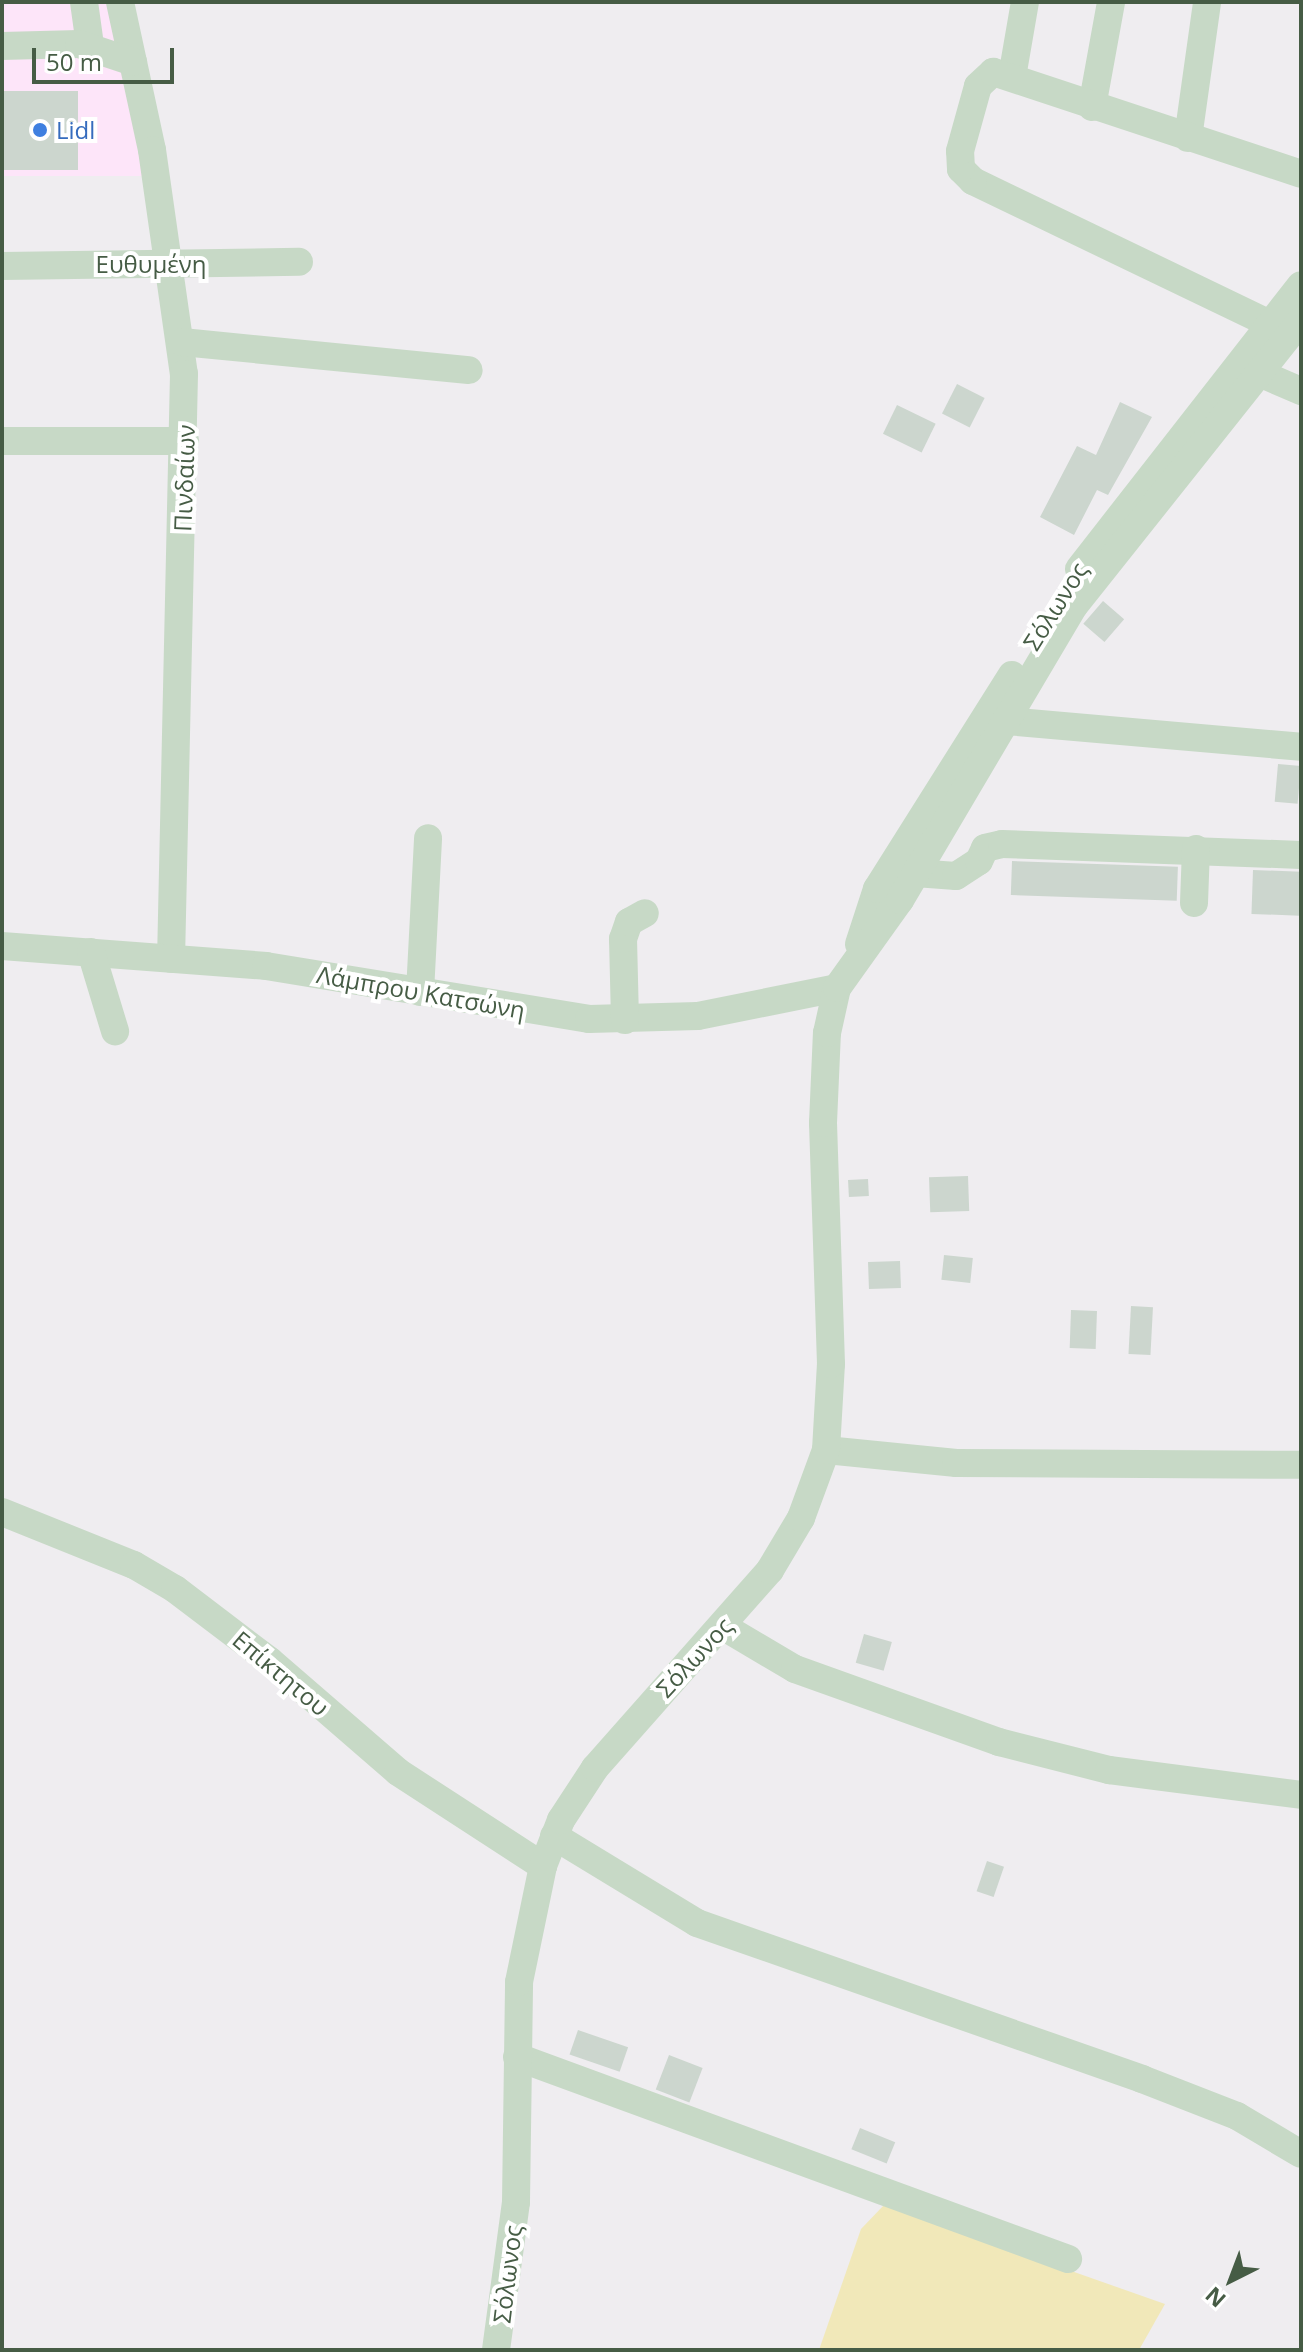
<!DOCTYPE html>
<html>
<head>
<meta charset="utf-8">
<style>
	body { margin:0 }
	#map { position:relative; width:1303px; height:2352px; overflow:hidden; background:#efedf0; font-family:"Open Sans",sans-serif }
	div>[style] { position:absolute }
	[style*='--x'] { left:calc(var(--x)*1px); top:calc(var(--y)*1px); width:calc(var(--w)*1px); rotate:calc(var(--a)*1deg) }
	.commercial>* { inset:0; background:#fde5f9 }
	.green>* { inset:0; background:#f1e8b9 }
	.building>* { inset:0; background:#ccd6ce; transform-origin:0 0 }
	.minor>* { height:28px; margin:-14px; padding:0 14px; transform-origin:14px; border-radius:14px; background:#c7d9c6 }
	.dots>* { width:22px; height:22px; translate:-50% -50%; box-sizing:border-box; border:4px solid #fff; border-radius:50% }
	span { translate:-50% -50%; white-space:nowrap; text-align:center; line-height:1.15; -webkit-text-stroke:8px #fff; paint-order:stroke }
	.shop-label { font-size:24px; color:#366cbe }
	.left { translate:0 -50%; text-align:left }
	.street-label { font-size:24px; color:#465c45 }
	.frame { position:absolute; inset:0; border:4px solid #465c45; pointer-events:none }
	.north { position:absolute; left:1191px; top:2240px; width:80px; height:80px; -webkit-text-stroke:6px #fff; paint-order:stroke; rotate:222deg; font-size:22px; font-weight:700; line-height:32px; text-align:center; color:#465c45 }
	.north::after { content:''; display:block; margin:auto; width:28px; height:36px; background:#465c45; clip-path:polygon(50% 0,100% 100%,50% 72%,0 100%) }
	.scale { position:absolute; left:32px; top:48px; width:142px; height:36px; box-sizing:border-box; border:4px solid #465c45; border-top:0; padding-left:10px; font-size:24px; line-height:28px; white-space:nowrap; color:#465c45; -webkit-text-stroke:6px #fff; paint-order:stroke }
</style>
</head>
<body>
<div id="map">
	<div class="commercial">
		<div style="clip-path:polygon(2px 2px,110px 2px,147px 176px,2px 176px)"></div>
	</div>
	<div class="green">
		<div style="clip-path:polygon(884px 2205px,1165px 2304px,1139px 2350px,819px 2350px,861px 2229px)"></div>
	</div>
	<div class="building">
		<div style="left:2px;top:91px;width:76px;height:79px"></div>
		<div style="left:957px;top:384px;width:31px;height:33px;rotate:27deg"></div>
		<div style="clip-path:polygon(1120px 402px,1152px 417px,1108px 495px,1097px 490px,1074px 535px,1040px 517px,1077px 446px,1096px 455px)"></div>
		<div style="left:897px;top:405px;width:43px;height:32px;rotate:26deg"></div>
		<div style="left:1103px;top:601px;width:28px;height:30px;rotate:41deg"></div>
		<div style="left:1278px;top:764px;width:23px;height:38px;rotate:5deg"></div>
		<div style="left:1012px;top:861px;width:166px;height:34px;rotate:2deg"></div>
		<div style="left:1253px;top:870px;width:48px;height:44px;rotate:2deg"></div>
		<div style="left:968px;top:1176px;width:35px;height:39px;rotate:88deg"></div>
		<div style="left:868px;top:1179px;width:17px;height:20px;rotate:87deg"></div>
		<div style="left:944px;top:1255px;width:29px;height:25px;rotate:6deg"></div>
		<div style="left:900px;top:1261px;width:27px;height:32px;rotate:88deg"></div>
		<div style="left:1131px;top:1306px;width:22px;height:48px;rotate:3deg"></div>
		<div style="left:1071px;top:1310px;width:26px;height:38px;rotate:2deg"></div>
		<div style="left:864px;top:1634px;width:29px;height:30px;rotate:16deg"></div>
		<div style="left:987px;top:1861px;width:18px;height:32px;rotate:19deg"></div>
		<div style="left:578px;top:2030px;width:53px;height:26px;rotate:19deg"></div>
		<div style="left:669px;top:2055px;width:36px;height:37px;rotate:21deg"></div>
		<div style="left:860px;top:2128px;width:38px;height:23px;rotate:22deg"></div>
	</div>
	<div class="minor">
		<div style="--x:84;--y:2;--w:43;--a:82.1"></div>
		<div style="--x:120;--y:2;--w:151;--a:77.8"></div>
		<div style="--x:152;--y:150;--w:226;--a:81.9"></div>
		<div style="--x:184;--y:374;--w:585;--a:91.27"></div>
		<div style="--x:2;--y:46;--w:77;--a:-1.5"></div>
		<div style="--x:79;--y:44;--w:57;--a:18.4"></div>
		<div style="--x:1012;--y:77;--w:76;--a:-80.2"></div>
		<div style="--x:1092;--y:107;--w:107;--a:-79.7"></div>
		<div style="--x:1188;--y:138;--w:137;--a:-82"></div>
		<div style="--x:2;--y:266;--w:297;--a:-0.8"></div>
		<div style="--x:1270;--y:324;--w:330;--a:-154.3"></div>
		<div style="--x:973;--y:181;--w:17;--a:-135"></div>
		<div style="--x:961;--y:169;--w:18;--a:-93"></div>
		<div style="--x:960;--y:151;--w:67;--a:-74.5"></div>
		<div style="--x:978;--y:86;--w:21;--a:-43"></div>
		<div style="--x:993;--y:72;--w:324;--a:18.3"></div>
		<div style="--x:182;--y:342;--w:288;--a:5.6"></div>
		<div style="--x:1259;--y:373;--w:46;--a:23.2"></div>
		<div style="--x:2;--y:441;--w:183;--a:0"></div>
		<div style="--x:1079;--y:569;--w:360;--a:-52"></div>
		<div style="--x:1006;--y:721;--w:296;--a:5"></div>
		<div style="--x:915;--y:873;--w:41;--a:4.2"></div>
		<div style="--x:956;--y:876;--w:27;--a:-33"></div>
		<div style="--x:979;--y:861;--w:14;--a:-65"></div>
		<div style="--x:985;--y:848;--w:17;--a:-13"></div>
		<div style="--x:1002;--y:844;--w:299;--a:2.1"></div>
		<div style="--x:1194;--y:903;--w:54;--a:-87.9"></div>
		<div style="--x:859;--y:944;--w:58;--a:-71.9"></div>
		<div style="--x:877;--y:889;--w:253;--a:-57.8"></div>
		<div style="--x:2;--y:946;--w:265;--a:4.3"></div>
		<div style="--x:266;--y:966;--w:327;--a:9.3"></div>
		<div style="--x:589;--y:1019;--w:109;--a:-1.6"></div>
		<div style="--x:698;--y:1016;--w:142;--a:-11.4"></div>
		<div style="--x:91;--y:952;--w:83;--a:73.1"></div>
		<div style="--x:420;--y:992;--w:154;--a:-87"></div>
		<div style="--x:625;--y:1020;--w:81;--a:-91.4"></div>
		<div style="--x:623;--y:939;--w:18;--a:-71"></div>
		<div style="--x:629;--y:922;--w:18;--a:-29"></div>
		<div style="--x:826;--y:1450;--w:131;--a:5.7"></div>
		<div style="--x:956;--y:1463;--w:345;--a:0.3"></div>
		<div style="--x:2;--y:1512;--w:142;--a:21.9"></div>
		<div style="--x:134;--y:1565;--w:48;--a:30.3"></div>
		<div style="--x:175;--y:1589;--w:119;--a:37.2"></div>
		<div style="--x:270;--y:1661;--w:169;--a:40.9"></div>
		<div style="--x:398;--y:1772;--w:173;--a:33"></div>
		<div style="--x:724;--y:1627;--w:82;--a:30.6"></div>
		<div style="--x:795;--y:1669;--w:217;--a:19.7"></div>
		<div style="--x:999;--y:1742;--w:114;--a:14.3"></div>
		<div style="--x:1109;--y:1770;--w:194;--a:7.4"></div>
		<div style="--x:554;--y:1836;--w:167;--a:31.3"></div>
		<div style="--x:697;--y:1923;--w:472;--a:19.3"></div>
		<div style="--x:1142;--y:2079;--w:102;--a:21.3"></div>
		<div style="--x:1237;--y:2116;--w:74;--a:30.7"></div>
		<div style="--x:517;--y:2057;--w:587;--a:20.13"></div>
		<div style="--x:496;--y:2350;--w:149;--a:-82.3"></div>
		<div style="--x:516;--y:2202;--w:220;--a:-89.2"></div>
		<div style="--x:519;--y:1982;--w:118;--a:-78.3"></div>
		<div style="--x:543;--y:1866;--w:49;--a:-68.6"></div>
		<div style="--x:561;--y:1820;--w:62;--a:-56.8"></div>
		<div style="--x:595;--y:1768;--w:264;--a:-48.5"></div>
		<div style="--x:770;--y:1570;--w:61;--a:-59.2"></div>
		<div style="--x:801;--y:1518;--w:72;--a:-69.8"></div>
		<div style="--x:826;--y:1450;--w:86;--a:-86.7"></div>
		<div style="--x:831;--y:1364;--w:241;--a:-91.9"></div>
		<div style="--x:823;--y:1123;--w:90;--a:-87.5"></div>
		<div style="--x:827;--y:1033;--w:46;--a:-77.5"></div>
		<div style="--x:837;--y:988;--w:108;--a:-54.4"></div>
		<div style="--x:900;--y:900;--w:342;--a:-59.4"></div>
		<div style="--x:1074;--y:606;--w:364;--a:-51.5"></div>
	</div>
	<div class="dots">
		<div style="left:40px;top:130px;background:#3f7fe0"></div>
	</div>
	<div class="shop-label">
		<span class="left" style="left:56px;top:130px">Lidl</span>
	</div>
	<div class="street-label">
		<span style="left:151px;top:264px">Ευθυμένη</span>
		<span style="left:184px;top:478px;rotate:-88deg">Πινδαίων</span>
		<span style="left:1055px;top:606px;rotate:-58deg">Σόλωνος</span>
		<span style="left:421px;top:992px;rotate:10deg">Λάμπρου Κατσώνη</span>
		<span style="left:694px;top:1657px;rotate:-47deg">Σόλωνος</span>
		<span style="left:281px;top:1673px;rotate:40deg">Επίκτητου</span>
		<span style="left:507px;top:2274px;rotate:-83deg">Σόλωνος</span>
	</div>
	<div class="frame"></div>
	<div class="north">N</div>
	<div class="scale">50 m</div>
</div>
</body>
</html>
